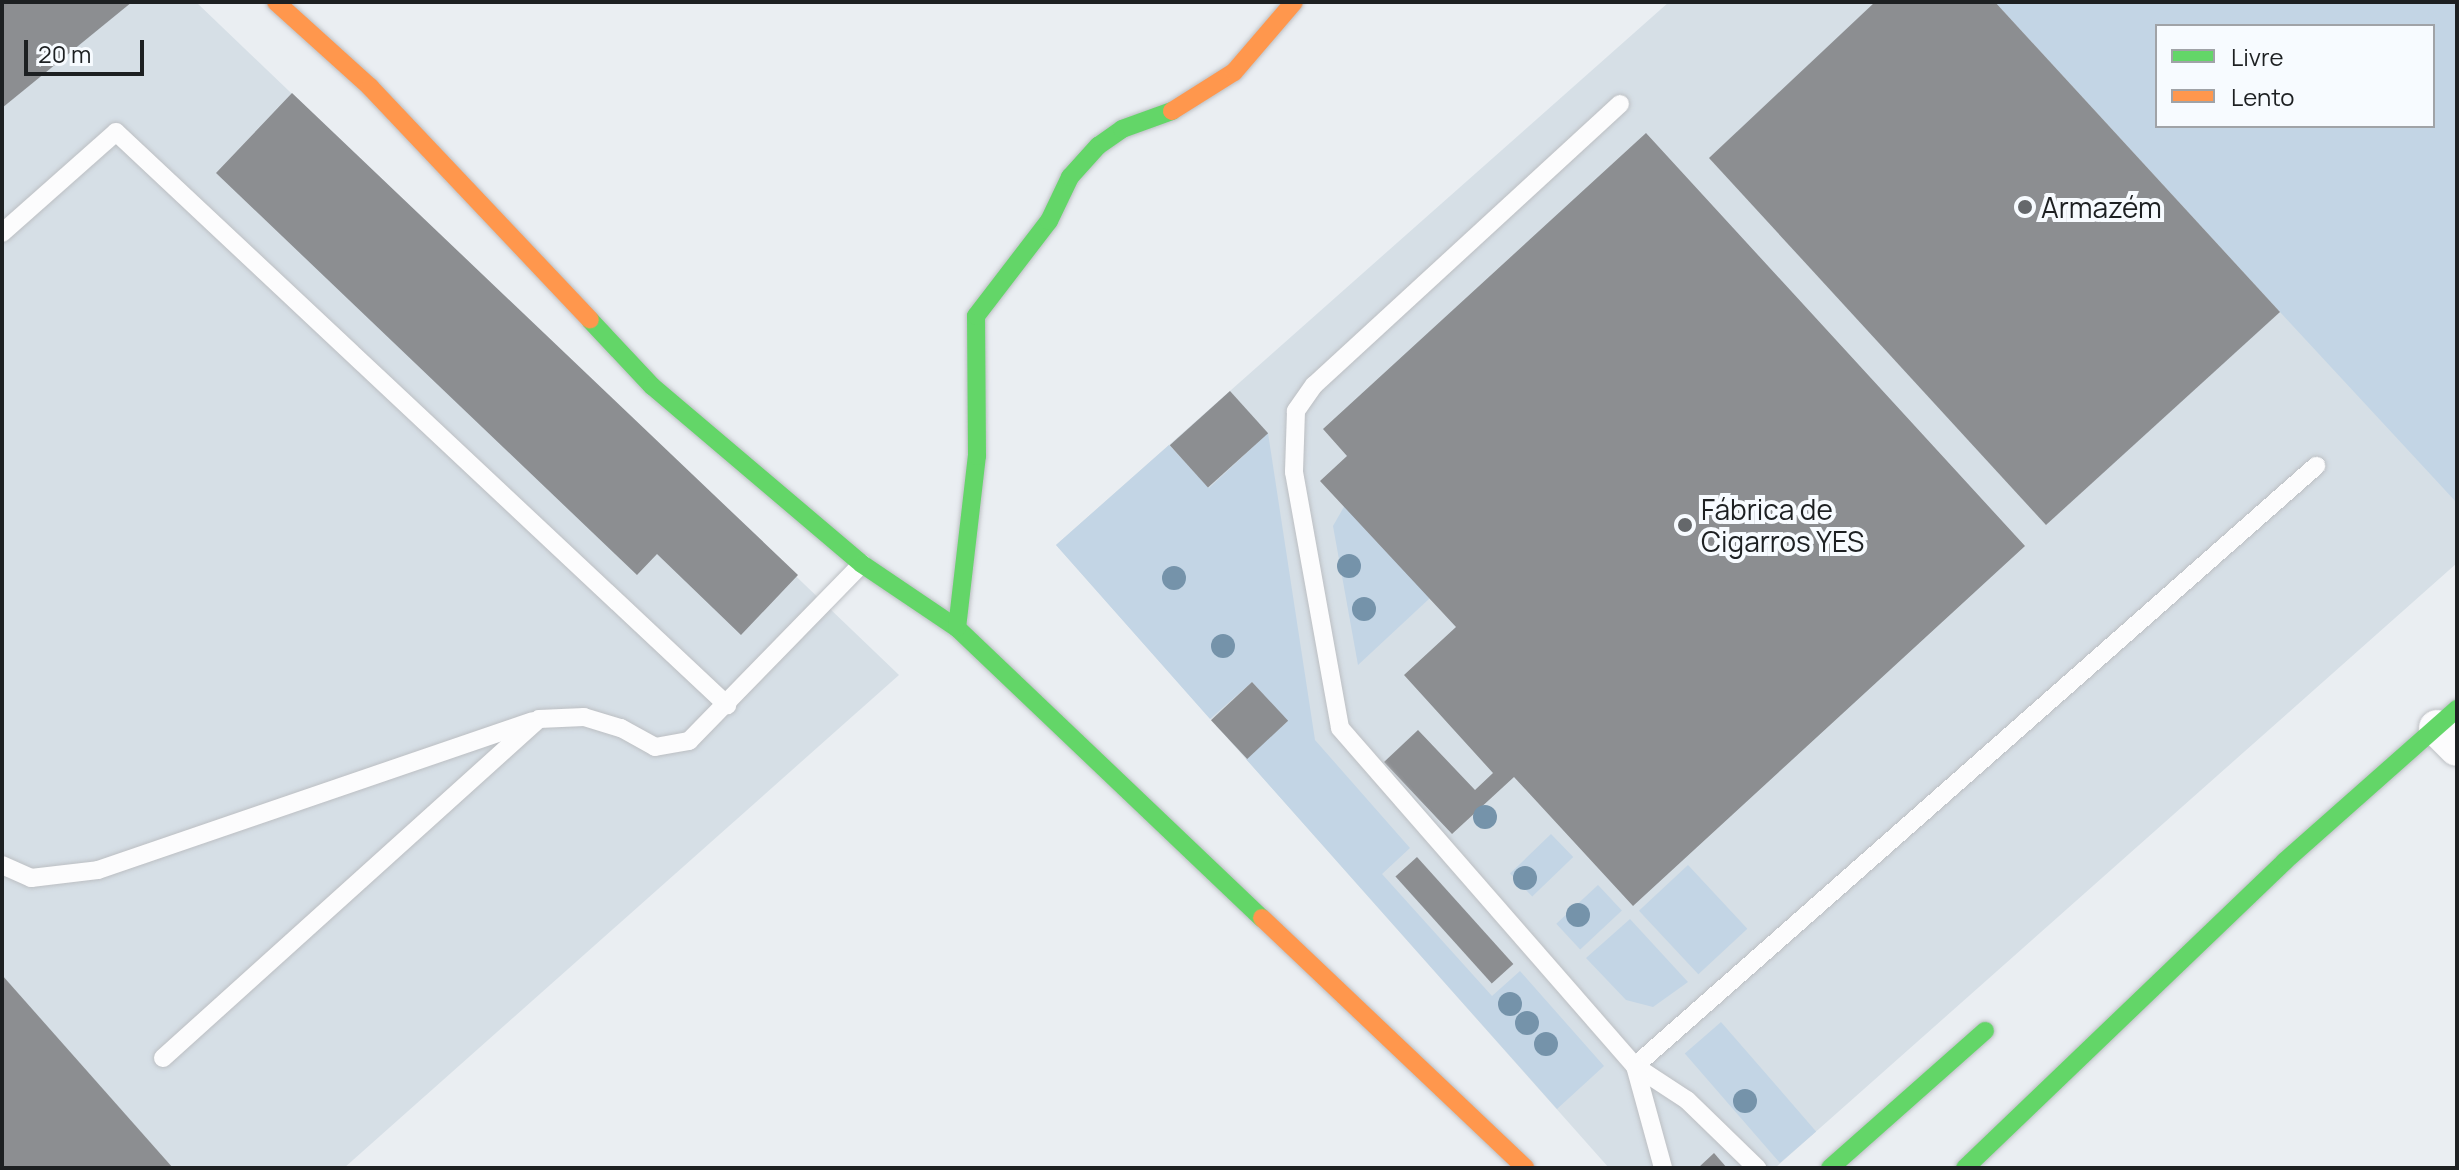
<!DOCTYPE html>
<html>
<head>
<meta charset="utf-8">
<style>
	body { margin:0 }
	#map { position:relative; width:2459px; height:1170px; overflow:hidden; background:#eaeef2; font-family:Manrope,sans-serif }
	div>[style] { position:absolute }
	[style*='--x'] { left:calc(var(--x)*1px); top:calc(var(--y)*1px); width:calc(var(--w)*1px); rotate:calc(var(--a)*1deg) }
	.built>* { inset:0; background:#d6dfe6 }
	.green>* { inset:0; background:#c3d5e5; transform-origin:0 0 }
	.building>* { inset:0; background:#8c8e91; transform-origin:0 0 }
	.roads { filter:drop-shadow(0 0 2px #bcbfc3) drop-shadow(0 0 2px #bcbfc3) }
	.lane>* { height:18px; margin:-9px; padding:0 9px; transform-origin:9px; border-radius:9px; background:#fcfcfd }
	.street>* { height:36px; margin:-18px; padding:0 18px; transform-origin:18px; border-radius:18px; background:#fcfcfd }
	.fast>* { height:18px; margin:-9px; padding:0 9px; transform-origin:9px; border-radius:9px; background:#63d668 }
	.slow>* { height:18px; margin:-9px; padding:0 9px; transform-origin:9px; border-radius:9px; background:#ff974d }
	.trees>* { width:24px; height:24px; margin:-12px; border-radius:50%; background:#7593aa }
	.dots>* { width:22px; height:22px; translate:-50% -50%; box-sizing:border-box; border:4px solid #f7fbff; border-radius:50% }
	span { translate:-50% -50%; white-space:nowrap; text-align:center; line-height:1.15; -webkit-text-stroke:8px #f7fbff; paint-order:stroke }
	.poi-label { font-size:28px; color:#1d2022 }
	.left { translate:0 -50%; text-align:left }
	.frame { position:absolute; inset:0; border:4px solid #1d2022; pointer-events:none }
	.legend { position:absolute; left:2155px; top:24px; width:280px; height:104px; box-sizing:border-box; background:#f7fbff; border:2px solid #a0a3a7; margin:0; padding:10px 14px; list-style:none; font-size:24px; color:#1d2022 }
	.legend li { display:flex; align-items:center; gap:16px; height:40px }
	.legend b { width:40px; border:2px solid #a0a3a7 }
	.scale { position:absolute; left:24px; top:40px; width:120px; height:36px; box-sizing:border-box; border:4px solid #1d2022; border-top:0; padding-left:10px; font-size:24px; line-height:28px; white-space:nowrap; color:#1d2022; -webkit-text-stroke:6px #f7fbff; paint-order:stroke }
</style>
</head>
<body>
<div id="map">
	<div class="built">
		<div style="clip-path:polygon(2px 2px,196px 2px,899px 675px,344px 1168px,2px 1168px)"></div>
		<div style="clip-path:polygon(evenodd,1669px 2px,2457px 2px,2457px 563px,1775px 1168px,1609px 1168px,1056px 545px,1669px 2px,2157px 26px,2433px 26px,2433px 126px,2157px 126px,2157px 26px)"></div>
	</div>
	<div class="green">
		<div style="clip-path:polygon(evenodd,1995px 2px,2457px 2px,2457px 503px,2280px 312px,1995px 2px,2433px 26px,2433px 126px,2157px 126px,2157px 26px,2433px 26px)"></div>
		<div style="clip-path:polygon(1268px 433px,1315px 740px,1410px 848px,1382px 874px,1492px 996px,1520px 971px,1604px 1066px,1557px 1109px,1246px 759px,1287px 722px,1252px 682px,1210px 719px,1056px 545px,1169px 445px,1209px 488px)"></div>
		<div style="clip-path:polygon(1345px 505px,1430px 598px,1358px 665px,1333px 526px)"></div>
		<div style="left:1551px;top:834px;width:32px;height:57px;rotate:46deg"></div>
		<div style="left:1688px;top:865px;width:87px;height:67px;rotate:47deg"></div>
		<div style="left:1598px;top:885px;width:35px;height:57px;rotate:47deg"></div>
		<div style="clip-path:polygon(1630px 919px,1688px 982px,1653px 1007px,1626px 1000px,1586px 958px)"></div>
		<div style="left:1721px;top:1022px;width:145px;height:48px;rotate:49deg"></div>
	</div>
	<div class="building">
		<div style="clip-path:polygon(2px 2px,132px 2px,2px 108px)"></div>
		<div style="clip-path:polygon(1875px 2px,1995px 2px,2280px 312px,2046px 525px,1709px 158px)"></div>
		<div style="clip-path:polygon(292px 93px,798px 575px,741px 635px,657px 554px,637px 575px,216px 173px)"></div>
		<div style="clip-path:polygon(1646px 133px,2025px 546px,1633px 906px,1514px 777px,1452px 834px,1384px 762px,1418px 730px,1475px 790px,1493px 773px,1404px 675px,1456px 627px,1320px 481px,1347px 456px,1323px 429px)"></div>
		<div style="left:1230px;top:391px;width:57px;height:81px;rotate:48deg"></div>
		<div style="left:1252px;top:682px;width:53px;height:56px;rotate:47deg"></div>
		<div style="left:1417px;top:857px;width:144px;height:29px;rotate:48deg"></div>
		<div style="clip-path:polygon(2px 975px,173px 1168px,2px 1168px)"></div>
		<div style="clip-path:polygon(1714px 1153px,1727px 1168px,1698px 1168px)"></div>
	</div>
	<div class="roads">
		<div class="lane">
			<div style="--x:1620;--y:104;--w:415;--a:137.4"></div>
			<div style="--x:1314;--y:385;--w:32;--a:125"></div>
			<div style="--x:1296;--y:411;--w:61;--a:91.9"></div>
			<div style="--x:1294;--y:472;--w:260;--a:79.8"></div>
			<div style="--x:1340;--y:728;--w:449;--a:48.9"></div>
			<div style="--x:1635;--y:1066;--w:62;--a:33.2"></div>
			<div style="--x:1687;--y:1100;--w:98;--a:44.2"></div>
			<div style="--x:2;--y:233;--w:152;--a:-41.5"></div>
			<div style="--x:116;--y:132;--w:838;--a:43.16"></div>
			<div style="--x:2;--y:865;--w:32;--a:24"></div>
			<div style="--x:31;--y:878;--w:67;--a:-6.8"></div>
			<div style="--x:98;--y:870;--w:459;--a:-18.9"></div>
			<div style="--x:163;--y:1058;--w:506;--a:-42.04"></div>
			<div style="--x:539;--y:719;--w:45;--a:-2.5"></div>
			<div style="--x:584;--y:717;--w:39;--a:17"></div>
			<div style="--x:621;--y:728;--w:39;--a:29"></div>
			<div style="--x:655;--y:747;--w:35;--a:-10"></div>
			<div style="--x:689;--y:741;--w:248;--a:-45.7"></div>
			<div style="--x:1635;--y:1066;--w:908;--a:-41.38"></div>
			<div style="--x:1635;--y:1066;--w:106;--a:74.6"></div>
		</div>
		<div class="street">
			<div style="--x:2437;--y:728;--w:28;--a:45"></div>
		</div>
		<div class="fast">
			<div style="--x:590;--y:320;--w:91;--a:46.8"></div>
			<div style="--x:652;--y:386;--w:275;--a:40.3"></div>
			<div style="--x:862;--y:564;--w:115;--a:34"></div>
			<div style="--x:957;--y:628;--w:421;--a:43.6"></div>
			<div style="--x:957;--y:628;--w:173;--a:-83.4"></div>
			<div style="--x:977;--y:456;--w:140;--a:-90.4"></div>
			<div style="--x:976;--y:316;--w:120;--a:-52.5"></div>
			<div style="--x:1049;--y:221;--w:49;--a:-64.5"></div>
			<div style="--x:1070;--y:177;--w:42;--a:-47.9"></div>
			<div style="--x:1098;--y:146;--w:29;--a:-35"></div>
			<div style="--x:1122;--y:129;--w:53;--a:-19.8"></div>
			<div style="--x:1830;--y:1168;--w:207;--a:-41.5"></div>
			<div style="--x:1965;--y:1168;--w:443;--a:-43.8"></div>
			<div style="--x:2285;--y:861;--w:230;--a:-41.5"></div>
		</div>
		<div class="slow">
			<div style="--x:276;--y:2;--w:127;--a:42.1"></div>
			<div style="--x:370;--y:87;--w:320;--a:46.6"></div>
			<div style="--x:1172;--y:111;--w:73;--a:-32.2"></div>
			<div style="--x:1234;--y:72;--w:92;--a:-49.4"></div>
			<div style="--x:1262;--y:918;--w:363;--a:43.5"></div>
		</div>
	</div>
	<div class="trees">
		<div style="left:1349px;top:566px"></div>
		<div style="left:1174px;top:578px"></div>
		<div style="left:1364px;top:609px"></div>
		<div style="left:1223px;top:646px"></div>
		<div style="left:1485px;top:817px"></div>
		<div style="left:1525px;top:878px"></div>
		<div style="left:1578px;top:915px"></div>
		<div style="left:1510px;top:1004px"></div>
		<div style="left:1527px;top:1023px"></div>
		<div style="left:1546px;top:1044px"></div>
		<div style="left:1745px;top:1101px"></div>
	</div>
	<div class="dots">
		<div style="left:2025px;top:207px;background:#65686b"></div>
		<div style="left:1685px;top:525px;background:#65686b"></div>
	</div>
	<div class="poi-label">
		<span class="left" style="left:2041px;top:207px">Armazém</span>
		<span class="left" style="left:1701px;top:525px">Fábrica de<br>Cigarros YES</span>
	</div>
	<div class="frame"></div>
	<ul class="legend">
	<li><b style="height:10px;background:#63d668"></b>Livre</li>
	<li><b style="height:10px;background:#ff974d"></b>Lento</li>
	</ul>
	<div class="scale">20 m</div>
</div>
</body>
</html>
